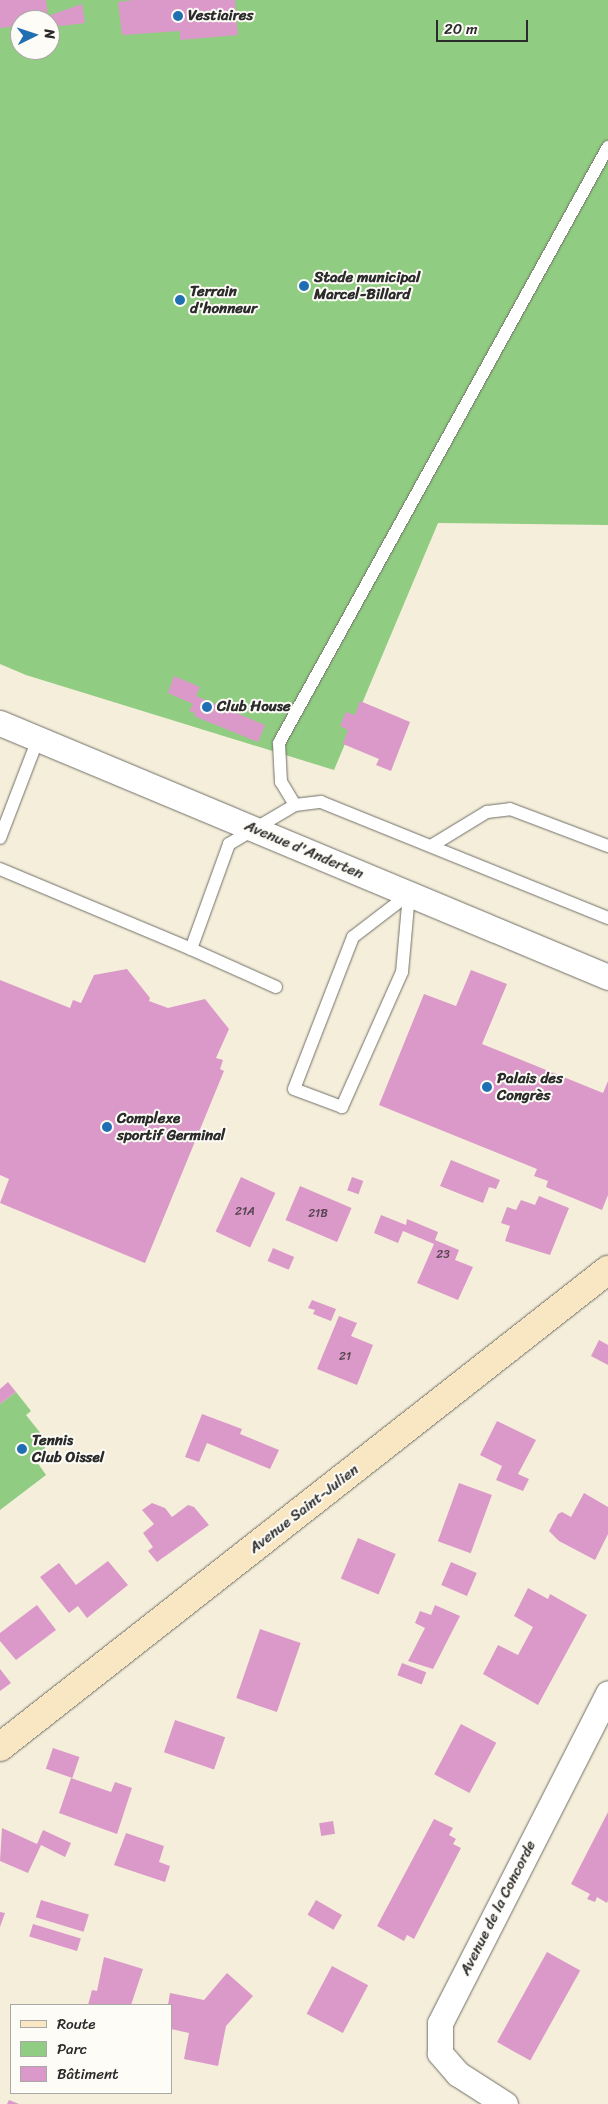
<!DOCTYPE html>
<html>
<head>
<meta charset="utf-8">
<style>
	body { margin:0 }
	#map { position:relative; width:608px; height:2104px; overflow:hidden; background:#f4eeda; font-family:Sriracha,sans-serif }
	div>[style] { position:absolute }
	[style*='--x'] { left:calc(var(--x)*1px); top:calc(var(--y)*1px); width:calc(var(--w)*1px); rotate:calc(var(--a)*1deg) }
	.green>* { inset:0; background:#90cc81 }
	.building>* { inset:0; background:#db99c9; transform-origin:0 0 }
	.roads { filter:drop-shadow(0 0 1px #716f68) drop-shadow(0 0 1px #716f68) }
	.lane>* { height:12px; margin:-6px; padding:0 6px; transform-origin:6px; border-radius:6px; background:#fff }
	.street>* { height:25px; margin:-12.5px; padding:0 12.5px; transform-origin:12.5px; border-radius:12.5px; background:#fff }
	.secondary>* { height:28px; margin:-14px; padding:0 14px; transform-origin:14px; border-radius:14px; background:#f9e7c3 }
	.dots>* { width:14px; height:14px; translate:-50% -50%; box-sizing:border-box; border:2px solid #fdfcf7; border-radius:50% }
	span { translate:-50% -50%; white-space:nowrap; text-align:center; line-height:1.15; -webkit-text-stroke:4px #fdfcf7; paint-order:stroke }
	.number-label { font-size:12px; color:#574652 }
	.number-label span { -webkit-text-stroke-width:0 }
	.poi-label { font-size:15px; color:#2b2b2b; font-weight:700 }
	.left { translate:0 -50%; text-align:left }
	.street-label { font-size:15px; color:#2b2b2b }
	.legend { position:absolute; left:10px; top:2004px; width:162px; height:90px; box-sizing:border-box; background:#fdfcf7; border:1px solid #a9a8a5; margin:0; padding:6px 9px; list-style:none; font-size:15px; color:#2b2b2b }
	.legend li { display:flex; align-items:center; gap:10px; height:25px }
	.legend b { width:25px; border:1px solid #a9a8a5 }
	.north { position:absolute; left:10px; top:10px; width:50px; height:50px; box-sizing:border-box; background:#fdfcf7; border:1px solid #a9a8a5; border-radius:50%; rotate:86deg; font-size:14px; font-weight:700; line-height:20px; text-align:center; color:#2b2b2b }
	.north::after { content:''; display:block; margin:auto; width:18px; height:22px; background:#1f6fb2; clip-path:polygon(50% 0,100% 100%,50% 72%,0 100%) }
	.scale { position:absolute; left:436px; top:20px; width:92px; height:22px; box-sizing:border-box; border:2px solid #2b2b2b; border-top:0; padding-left:6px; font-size:15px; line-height:18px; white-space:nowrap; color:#2b2b2b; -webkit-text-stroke:4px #fdfcf7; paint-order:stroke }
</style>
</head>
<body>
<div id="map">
	<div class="green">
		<div style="clip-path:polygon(evenodd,0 0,608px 0,608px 525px,438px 523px,334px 770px,26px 675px,0 664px,0 0,20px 20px,50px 20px,50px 50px,20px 50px,20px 20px)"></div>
		<div style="clip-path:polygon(16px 1392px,31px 1411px,26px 1415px,46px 1440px,43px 1458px,37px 1462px,46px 1475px,0 1510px,0 1404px)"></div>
	</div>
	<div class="building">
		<div style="clip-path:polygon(0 0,46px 0,48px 16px,82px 4px,85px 23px,61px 26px,50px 23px,50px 20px,20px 20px,20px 26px,0 28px)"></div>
		<div style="clip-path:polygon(134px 0,235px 0,238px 35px,180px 40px,180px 31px,122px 35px,118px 2px)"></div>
		<div style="clip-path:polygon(174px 676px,200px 687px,196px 696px,265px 725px,258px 742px,194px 716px,195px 713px,189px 711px,193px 704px,168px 693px)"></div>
		<div style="clip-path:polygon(360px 701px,410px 722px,391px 771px,376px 765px,379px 759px,343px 744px,348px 730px,340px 726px,346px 712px,355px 715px)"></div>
		<div style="clip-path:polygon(127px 969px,150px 998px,149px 1001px,168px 1008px,205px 999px,229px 1029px,216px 1058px,223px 1060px,220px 1069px,224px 1071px,145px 1263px,0 1203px,9px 1179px,0 1175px,0 980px,70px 1008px,73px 1000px,81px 1003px,94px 975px)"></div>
		<div style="clip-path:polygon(471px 970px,507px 984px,482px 1044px,603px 1093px,608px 1081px,608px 1195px,602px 1210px,546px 1187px,548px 1181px,534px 1176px,537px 1169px,379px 1105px,424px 994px,456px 1006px)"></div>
		<div style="clip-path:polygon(451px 1160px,500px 1180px,496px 1189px,489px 1187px,483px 1203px,440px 1186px)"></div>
		<div style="left:241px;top:1177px;width:38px;height:60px;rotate:25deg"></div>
		<div style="left:352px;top:1177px;width:12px;height:14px;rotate:20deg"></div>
		<div style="left:300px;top:1186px;width:56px;height:37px;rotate:23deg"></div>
		<div style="clip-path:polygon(539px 1196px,569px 1208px,550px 1255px,505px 1241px,510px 1226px,501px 1223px,507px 1207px,516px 1210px,521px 1200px,535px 1205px)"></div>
		<div style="clip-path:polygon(381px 1215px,406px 1225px,407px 1219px,438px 1232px,435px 1240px,459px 1250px,455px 1260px,473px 1267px,458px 1300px,417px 1283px,434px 1244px,403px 1231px,398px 1243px,374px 1233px)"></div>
		<div style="left:273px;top:1248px;width:23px;height:14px;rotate:23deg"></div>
		<div style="clip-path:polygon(312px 1300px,336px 1309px,331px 1321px,313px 1314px,315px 1310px,308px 1308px)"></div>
		<div style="clip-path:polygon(339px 1316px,357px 1323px,351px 1336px,373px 1345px,357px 1385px,317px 1369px)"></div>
		<div style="clip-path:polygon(599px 1340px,608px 1345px,608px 1365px,591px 1356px)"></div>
		<div style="clip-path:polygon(8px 1382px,16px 1392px,0 1404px,0 1389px)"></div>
		<div style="clip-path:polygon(202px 1414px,242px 1429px,240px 1434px,279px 1450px,270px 1469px,207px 1443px,199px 1462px,185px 1457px)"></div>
		<div style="clip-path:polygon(497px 1421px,536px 1440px,518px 1474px,529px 1479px,523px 1491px,496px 1480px,502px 1466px,480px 1455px)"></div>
		<div style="left:459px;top:1483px;width:35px;height:62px;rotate:20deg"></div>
		<div style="clip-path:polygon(584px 1493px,608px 1507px,608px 1534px,595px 1560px,559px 1541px,549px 1531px,558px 1514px,562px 1512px,571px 1517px)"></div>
		<div style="clip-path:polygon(152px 1503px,165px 1508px,172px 1517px,188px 1505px,194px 1507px,209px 1525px,157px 1562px,148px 1551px,153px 1547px,143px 1533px,154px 1524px,142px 1510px)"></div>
		<div style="left:358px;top:1538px;width:41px;height:44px;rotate:23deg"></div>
		<div style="clip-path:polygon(108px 1561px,128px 1585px,87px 1618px,78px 1606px,69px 1613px,40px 1577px,59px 1563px,76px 1585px)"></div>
		<div style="left:451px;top:1562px;width:28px;height:25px;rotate:23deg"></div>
		<div style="clip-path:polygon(528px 1588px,548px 1599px,550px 1594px,587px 1615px,538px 1705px,483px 1674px,498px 1645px,518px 1655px,533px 1627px,514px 1616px)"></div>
		<div style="clip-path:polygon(37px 1605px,56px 1630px,16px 1660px,0 1641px,0 1633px)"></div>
		<div style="clip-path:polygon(435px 1605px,460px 1616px,433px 1669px,408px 1661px,425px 1628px,415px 1623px,420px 1611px,431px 1615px)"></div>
		<div style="left:260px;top:1629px;width:43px;height:73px;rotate:19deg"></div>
		<div style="left:402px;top:1663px;width:26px;height:13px;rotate:21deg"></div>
		<div style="clip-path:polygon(0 1669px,11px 1683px,0 1691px)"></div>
		<div style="left:175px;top:1720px;width:53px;height:34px;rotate:19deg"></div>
		<div style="left:461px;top:1724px;width:40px;height:57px;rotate:28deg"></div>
		<div style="left:53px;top:1748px;width:28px;height:22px;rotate:19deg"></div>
		<div style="clip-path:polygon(71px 1778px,111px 1792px,115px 1782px,132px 1788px,117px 1834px,59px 1813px)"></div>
		<div style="clip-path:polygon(608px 1812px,608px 1900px,607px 1903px,597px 1897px,595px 1902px,587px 1899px,590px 1894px,571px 1884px)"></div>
		<div style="clip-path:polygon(434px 1819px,453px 1828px,449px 1835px,456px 1839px,453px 1844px,461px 1848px,414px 1939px,407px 1935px,404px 1941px,377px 1926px)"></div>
		<div style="left:333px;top:1821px;width:13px;height:14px;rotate:81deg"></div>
		<div style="clip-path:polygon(2px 1828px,37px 1844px,43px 1830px,71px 1843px,65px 1857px,41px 1845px,28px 1873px,0 1861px)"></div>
		<div style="clip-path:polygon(126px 1833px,164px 1846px,159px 1862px,170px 1866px,165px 1882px,114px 1865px)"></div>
		<div style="left:41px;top:1900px;width:50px;height:18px;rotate:17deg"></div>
		<div style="left:316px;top:1900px;width:30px;height:17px;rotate:30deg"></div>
		<div style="clip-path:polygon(0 1912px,5px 1913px,0 1927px)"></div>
		<div style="left:33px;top:1924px;width:50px;height:13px;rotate:17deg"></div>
		<div style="left:547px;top:1952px;width:38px;height:103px;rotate:29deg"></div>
		<div style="clip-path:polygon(104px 1957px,143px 1969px,131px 2005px,88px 2005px,92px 1990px,97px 1991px)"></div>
		<div style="left:332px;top:1966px;width:41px;height:54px;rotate:28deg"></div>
		<div style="clip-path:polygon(227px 1973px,253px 1996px,226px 2026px,218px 2066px,184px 2059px,189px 2033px,171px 2029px,171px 2005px,168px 2005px,170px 1993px,204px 2000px)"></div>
		<div style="clip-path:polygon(9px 2100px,19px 2104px,7px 2104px)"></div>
	</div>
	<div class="roads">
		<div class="lane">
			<div style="--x:295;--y:805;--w:27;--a:-121"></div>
			<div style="--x:281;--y:782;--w:39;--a:-93"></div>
			<div style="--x:279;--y:743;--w:681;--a:-61.1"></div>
			<div style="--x:0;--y:838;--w:106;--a:-69"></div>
			<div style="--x:431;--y:846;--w:66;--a:-31.3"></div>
			<div style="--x:487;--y:812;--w:23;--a:-7"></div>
			<div style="--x:510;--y:809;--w:105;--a:20.7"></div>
			<div style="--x:0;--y:869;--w:207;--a:22.7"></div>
			<div style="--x:191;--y:949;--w:112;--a:-70.1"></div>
			<div style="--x:229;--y:844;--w:77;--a:-30.6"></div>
			<div style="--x:295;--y:805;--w:26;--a:-7"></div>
			<div style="--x:321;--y:802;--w:310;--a:22"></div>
			<div style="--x:409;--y:894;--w:78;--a:95.1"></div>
			<div style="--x:402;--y:972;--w:148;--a:114"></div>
			<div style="--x:342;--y:1107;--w:51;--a:-159.4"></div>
			<div style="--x:294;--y:1089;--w:163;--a:-68.8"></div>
			<div style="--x:353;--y:937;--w:71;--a:-37.5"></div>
			<div style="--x:191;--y:949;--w:93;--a:24.1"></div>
		</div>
		<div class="street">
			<div style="--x:0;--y:723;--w:659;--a:22.67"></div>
			<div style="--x:505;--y:2104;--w:56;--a:-147.4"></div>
			<div style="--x:458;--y:2074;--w:28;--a:-131"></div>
			<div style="--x:440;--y:2053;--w:30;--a:-90"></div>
			<div style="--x:440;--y:2023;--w:370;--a:-63"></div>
		</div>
		<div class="secondary">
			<div style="--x:0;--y:1747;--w:773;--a:-38.12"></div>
		</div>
	</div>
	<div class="dots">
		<div style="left:178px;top:16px;background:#1f6fb2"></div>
		<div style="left:304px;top:286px;background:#1f6fb2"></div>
		<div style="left:180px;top:300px;background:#1f6fb2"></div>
		<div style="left:207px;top:707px;background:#1f6fb2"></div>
		<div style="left:487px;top:1087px;background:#1f6fb2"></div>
		<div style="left:107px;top:1127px;background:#1f6fb2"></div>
		<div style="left:22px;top:1449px;background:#1f6fb2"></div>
	</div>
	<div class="number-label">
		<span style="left:245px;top:1212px">21A</span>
		<span style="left:318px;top:1214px">21B</span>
		<span style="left:443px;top:1255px">23</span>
		<span style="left:345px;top:1357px">21</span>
	</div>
	<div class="poi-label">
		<span class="left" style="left:188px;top:16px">Vestiaires</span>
		<span class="left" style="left:314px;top:286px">Stade municipal<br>Marcel-Billard</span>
		<span class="left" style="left:190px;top:300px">Terrain<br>d'honneur</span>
		<span class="left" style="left:217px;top:707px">Club House</span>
		<span class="left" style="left:497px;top:1087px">Palais des<br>Congrès</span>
		<span class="left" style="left:117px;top:1127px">Complexe<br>sportif Germinal</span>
		<span class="left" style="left:32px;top:1449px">Tennis<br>Club Oissel</span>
	</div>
	<div class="street-label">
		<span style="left:304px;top:850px;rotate:23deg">Avenue d'Anderten</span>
		<span style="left:304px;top:1509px;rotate:-38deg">Avenue Saint-Julien</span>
		<span style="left:498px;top:1908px;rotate:-63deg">Avenue de la Concorde</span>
	</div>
	<ul class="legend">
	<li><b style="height:6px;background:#f9e7c3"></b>Route</li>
	<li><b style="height:14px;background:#90cc81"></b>Parc</li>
	<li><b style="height:14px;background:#db99c9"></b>Bâtiment</li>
	</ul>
	<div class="north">N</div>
	<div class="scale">20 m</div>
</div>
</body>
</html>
